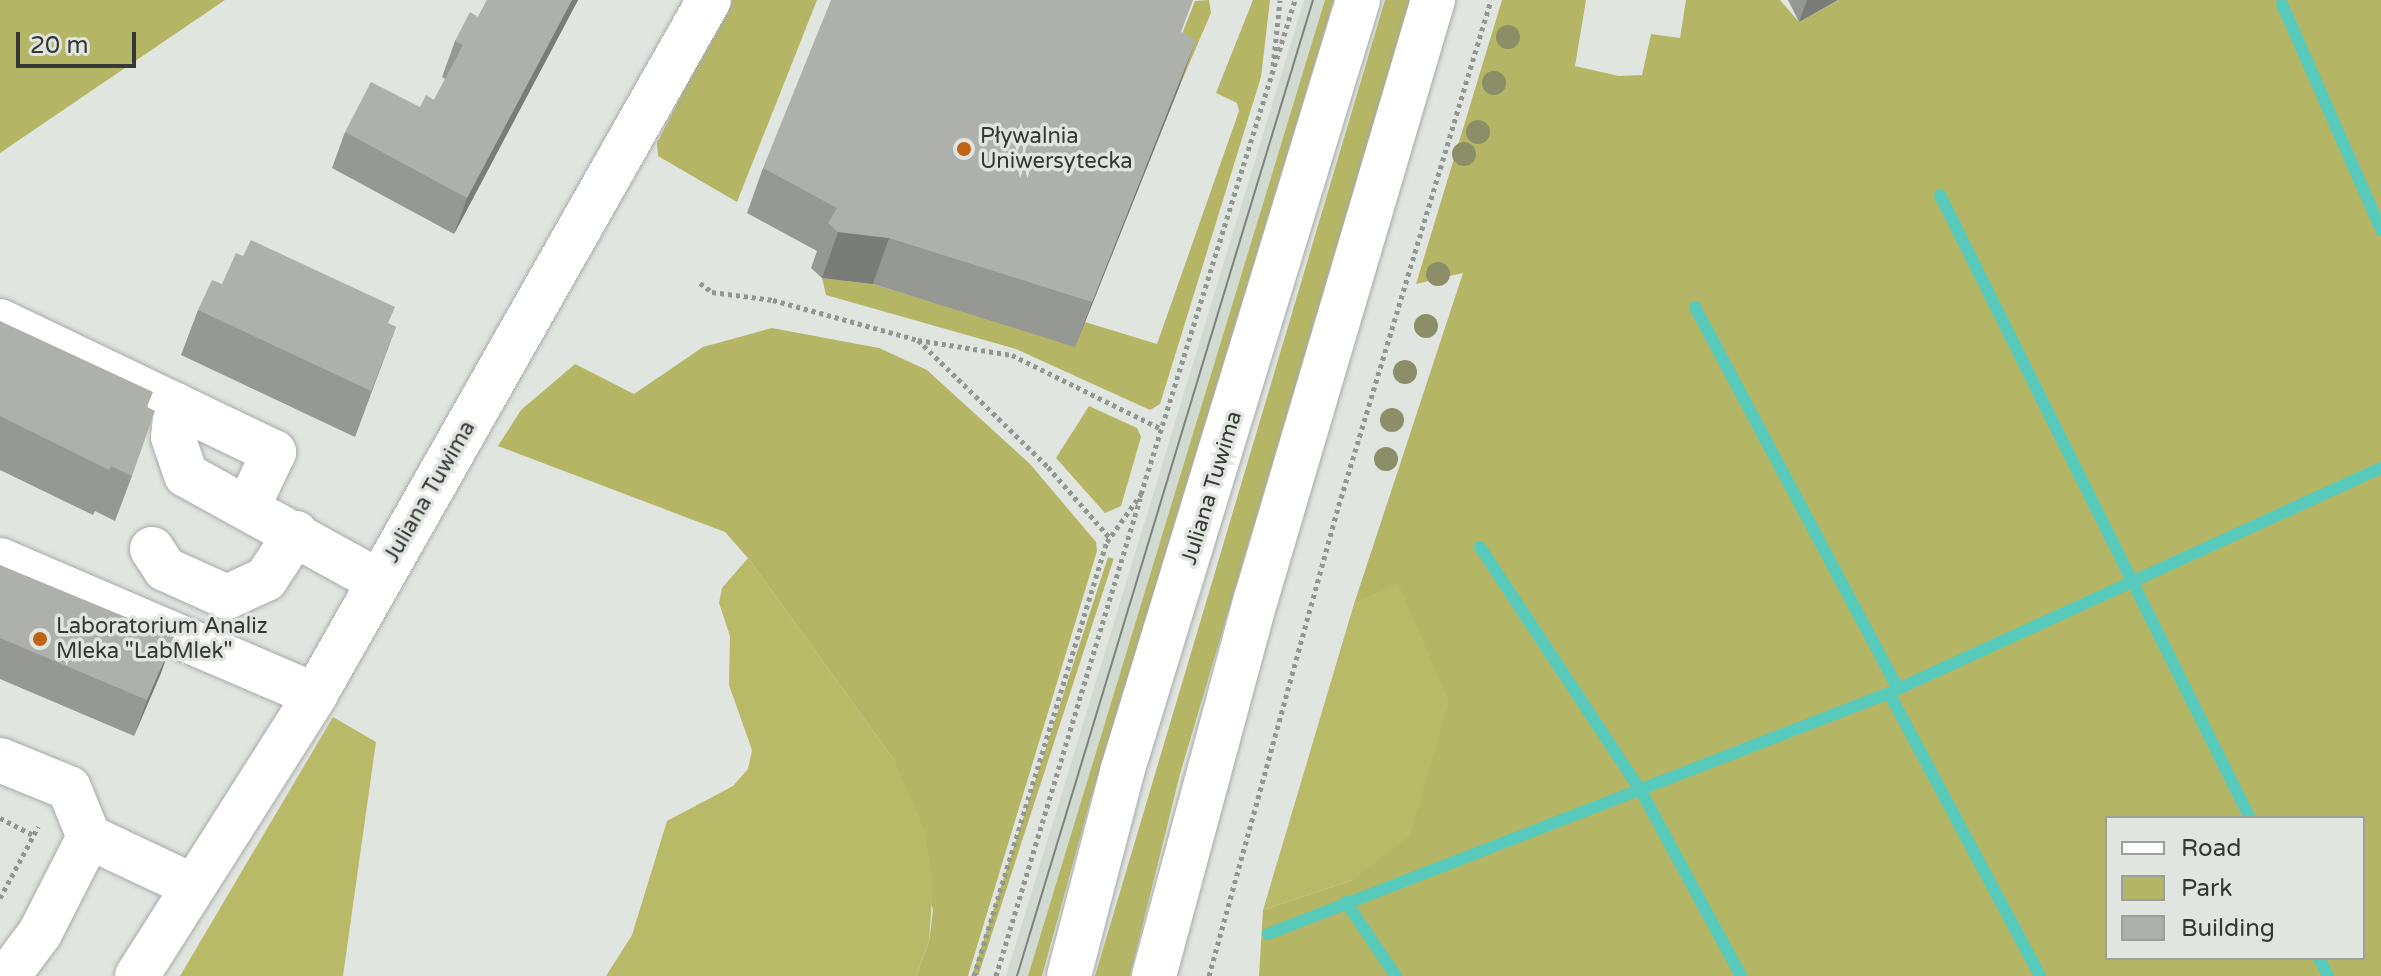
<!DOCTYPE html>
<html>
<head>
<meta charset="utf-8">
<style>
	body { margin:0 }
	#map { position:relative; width:2381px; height:976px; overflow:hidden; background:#e0e5e0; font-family:"Varela Round",sans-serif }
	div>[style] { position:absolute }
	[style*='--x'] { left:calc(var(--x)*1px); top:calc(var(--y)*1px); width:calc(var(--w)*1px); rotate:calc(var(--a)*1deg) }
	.built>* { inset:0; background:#d0dad0 }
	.green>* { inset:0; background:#b5b665; transform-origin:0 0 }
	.forest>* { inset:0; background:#b9ba67 }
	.stream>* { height:12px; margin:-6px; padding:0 6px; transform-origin:6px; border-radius:6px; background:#58cbbd }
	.path>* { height:5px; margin-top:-2.5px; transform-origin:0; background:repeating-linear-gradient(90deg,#939793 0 4px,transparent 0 8px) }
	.roads { filter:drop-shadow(0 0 2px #a7aba7) drop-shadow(0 0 2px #a7aba7) }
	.minor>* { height:44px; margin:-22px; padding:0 22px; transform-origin:22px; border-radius:22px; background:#fff }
	.major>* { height:44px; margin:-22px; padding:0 22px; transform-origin:22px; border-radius:22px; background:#fff }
	.tram>* { height:2px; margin:-1px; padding:0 1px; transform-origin:1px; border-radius:1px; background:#7e817e }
	.trees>* { width:24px; height:24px; margin:-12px; border-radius:50%; background:#8b8e66 }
	.wall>* { inset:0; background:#969893 }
	.shaded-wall>* { inset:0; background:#7a7c78 }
	.building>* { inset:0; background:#aeb1ab }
	.dots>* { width:22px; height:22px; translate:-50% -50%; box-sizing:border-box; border:4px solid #e0e5e0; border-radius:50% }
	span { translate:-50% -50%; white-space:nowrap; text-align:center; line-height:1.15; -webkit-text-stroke:7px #e0e5e0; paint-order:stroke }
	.poi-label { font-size:22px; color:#363836 }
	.left { translate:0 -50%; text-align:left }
	.street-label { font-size:22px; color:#363836 }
	.legend { position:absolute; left:2105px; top:816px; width:260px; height:144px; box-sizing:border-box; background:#e0e5e0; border:2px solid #9ca09c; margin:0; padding:10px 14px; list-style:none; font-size:24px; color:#363836 }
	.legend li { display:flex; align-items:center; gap:16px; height:40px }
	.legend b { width:40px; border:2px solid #9ca09c }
	.scale { position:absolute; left:16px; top:32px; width:120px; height:36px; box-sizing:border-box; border:4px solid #363836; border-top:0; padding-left:10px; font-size:24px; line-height:28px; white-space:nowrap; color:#363836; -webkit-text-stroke:6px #e0e5e0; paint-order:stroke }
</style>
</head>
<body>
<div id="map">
	<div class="built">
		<div style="clip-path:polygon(1304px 0,1325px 0,1313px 44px,1028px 976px,1006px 976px)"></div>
	</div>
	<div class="green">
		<div style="clip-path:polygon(0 0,225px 0,0 153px)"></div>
		<div style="clip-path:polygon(730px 0,817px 0,737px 202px,658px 156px,657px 143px)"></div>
		<div style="clip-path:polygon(1209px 0,1211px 13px,1180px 85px,1165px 77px,1195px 1px)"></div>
		<div style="clip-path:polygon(1253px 0,1270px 0,1261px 77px,1160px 404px,1150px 410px,1016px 349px,826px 295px,822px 278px,873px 284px,1075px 346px,1085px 322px,1157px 344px,1239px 111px,1237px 103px,1216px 93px)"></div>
		<div style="clip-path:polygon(1325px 0,1334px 0,1091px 798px,1042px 976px,1028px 976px)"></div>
		<div style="clip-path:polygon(1385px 0,1410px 0,1180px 774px,1130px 976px,1095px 976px)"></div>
		<div style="clip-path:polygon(evenodd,1502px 0,1586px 0,1575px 66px,1619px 76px,1642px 75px,1651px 34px,1680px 38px,1686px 0,1780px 0,1799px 22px,1839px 0,2381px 0,2381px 976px,1259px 976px,1263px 910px,1353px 880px,1398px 584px,1354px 604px,1463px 273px,1416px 284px,1502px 0,2107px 818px,2363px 818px,2363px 958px,2107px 958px,2107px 818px)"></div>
		<div style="clip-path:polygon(772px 328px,879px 348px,927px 370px,1030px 464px,1096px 542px,1097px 551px,968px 976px,916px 976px,929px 942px,933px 910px,894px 760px,748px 558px,725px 532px,498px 446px,521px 410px,575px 364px,634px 394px,703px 347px)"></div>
		<div style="clip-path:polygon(1089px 406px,1137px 428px,1141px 437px,1121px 506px,1105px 513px,1056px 458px)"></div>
		<div style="left:1108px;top:557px;width:6px;height:438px;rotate:18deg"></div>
	</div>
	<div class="forest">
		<div style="clip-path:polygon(748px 558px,894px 760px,912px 800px,925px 832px,933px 884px,929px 942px,916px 976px,606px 976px,632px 935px,667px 821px,733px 786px,748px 769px,752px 750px,729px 685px,730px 636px,719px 603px,722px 588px)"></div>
		<div style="clip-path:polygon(1398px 583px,1449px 702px,1410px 835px,1353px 880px,1263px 910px,1354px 604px)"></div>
		<div style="clip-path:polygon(333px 717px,376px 742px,343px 976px,180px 976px)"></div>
	</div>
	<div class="stream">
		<div style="--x:2282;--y:4;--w:247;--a:66.3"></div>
		<div style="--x:1940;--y:195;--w:696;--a:63.55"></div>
		<div style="--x:1695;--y:307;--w:432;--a:62"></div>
		<div style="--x:1480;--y:547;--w:292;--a:56.6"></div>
		<div style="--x:1641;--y:791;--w:210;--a:61.6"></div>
		<div style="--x:1889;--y:693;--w:321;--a:61.9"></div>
		<div style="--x:1346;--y:902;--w:89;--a:56"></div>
		<div style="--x:1268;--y:934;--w:666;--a:-21.21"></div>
		<div style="--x:1889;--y:693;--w:541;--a:-24.58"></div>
		<div style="--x:2319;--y:958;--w:20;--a:63"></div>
	</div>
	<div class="path">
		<div style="--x:1273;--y:66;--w:66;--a:-83.9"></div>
		<div style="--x:700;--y:283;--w:15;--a:37"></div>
		<div style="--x:712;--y:292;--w:62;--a:7.5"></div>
		<div style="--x:773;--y:300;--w:150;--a:15.4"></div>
		<div style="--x:918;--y:340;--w:95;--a:9.1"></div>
		<div style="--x:1012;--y:355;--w:167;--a:26.3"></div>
		<div style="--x:918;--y:340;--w:182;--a:44.3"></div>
		<div style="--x:1048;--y:467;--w:93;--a:48.9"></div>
		<div style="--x:0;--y:818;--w:39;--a:27"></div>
		<div style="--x:0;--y:898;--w:81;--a:-61.8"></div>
		<div style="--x:974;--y:976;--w:454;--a:-73"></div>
		<div style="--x:1107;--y:542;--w:59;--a:-54.7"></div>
		<div style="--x:1141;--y:494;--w:517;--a:-72.69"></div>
		<div style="--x:996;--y:976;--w:499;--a:-73.2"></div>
		<div style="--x:1209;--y:976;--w:496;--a:-74.6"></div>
		<div style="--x:1341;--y:498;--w:520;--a:-73.24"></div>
	</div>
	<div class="roads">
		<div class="minor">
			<div style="--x:0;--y:321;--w:304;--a:25.6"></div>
			<div style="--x:274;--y:452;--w:61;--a:115.3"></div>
			<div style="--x:176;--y:405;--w:32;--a:95"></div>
			<div style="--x:173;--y:437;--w:40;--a:71.1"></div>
			<div style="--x:186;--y:475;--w:219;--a:28.9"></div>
			<div style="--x:152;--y:549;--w:24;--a:57"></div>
			<div style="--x:165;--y:569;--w:68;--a:24.3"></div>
			<div style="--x:227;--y:597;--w:43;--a:-24.8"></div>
			<div style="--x:266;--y:579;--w:55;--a:-56.9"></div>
			<div style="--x:0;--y:560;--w:343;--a:23.2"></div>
			<div style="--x:0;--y:760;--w:74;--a:22.1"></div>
			<div style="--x:69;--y:788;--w:53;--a:67.8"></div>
			<div style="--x:89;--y:837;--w:113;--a:25.2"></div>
			<div style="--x:8;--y:976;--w:54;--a:-53.3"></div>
			<div style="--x:40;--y:933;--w:108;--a:-63"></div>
			<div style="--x:137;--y:976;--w:333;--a:-57.6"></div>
			<div style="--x:315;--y:695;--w:799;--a:-60.45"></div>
		</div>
		<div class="major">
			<div style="--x:1069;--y:976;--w:211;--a:-75.4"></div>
			<div style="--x:1122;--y:772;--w:807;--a:-73"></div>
			<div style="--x:1154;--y:976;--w:391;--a:-74.9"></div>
			<div style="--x:1256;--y:599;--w:625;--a:-73.54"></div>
		</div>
	</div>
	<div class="tram">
		<div style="--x:1017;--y:976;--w:1020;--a:-73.13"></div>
	</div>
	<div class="trees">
		<div style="left:1508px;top:37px"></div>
		<div style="left:1494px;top:83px"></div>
		<div style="left:1478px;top:132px"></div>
		<div style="left:1464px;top:154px"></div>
		<div style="left:1438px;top:274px"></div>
		<div style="left:1426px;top:326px"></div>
		<div style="left:1405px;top:372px"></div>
		<div style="left:1392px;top:420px"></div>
		<div style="left:1386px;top:459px"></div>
	</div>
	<div class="wall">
		<div style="clip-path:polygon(487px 0,578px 0,454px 234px,332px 168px,345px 132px,420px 107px,434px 100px,445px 79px,442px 77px,455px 41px,478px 17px)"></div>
		<div style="clip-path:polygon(1788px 0,1838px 0,1799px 22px)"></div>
		<div style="clip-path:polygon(1181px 32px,1180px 85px,1075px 347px,873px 284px,822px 278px,811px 268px,817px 251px,747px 213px,763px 168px)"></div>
		<div style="clip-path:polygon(222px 284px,389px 324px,396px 327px,355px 437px,181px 355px,198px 310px)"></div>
		<div style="clip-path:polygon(0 321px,148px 407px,132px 476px,115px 521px,95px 511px,93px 515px,0 470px)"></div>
		<div style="clip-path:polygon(0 565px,161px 673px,134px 736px,0 679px)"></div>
	</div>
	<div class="shaded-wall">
		<div style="clip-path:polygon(572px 0,578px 0,454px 234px,467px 198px)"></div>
		<div style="clip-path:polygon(1807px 0,1838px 0,1799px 22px)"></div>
		<div style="clip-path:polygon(1196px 40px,1180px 85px,1075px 347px,1092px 302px)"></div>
		<div style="clip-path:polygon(838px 232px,889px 238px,873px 284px,822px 278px)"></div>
		<div style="clip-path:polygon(174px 637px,161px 673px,134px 736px,147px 700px)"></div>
	</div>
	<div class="building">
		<div style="clip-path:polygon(487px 0,572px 0,467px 198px,345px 132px,371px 82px,420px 107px,426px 95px,434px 100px,463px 45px,455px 41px,470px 12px,478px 17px)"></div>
		<div style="clip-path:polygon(831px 0,1193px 0,1181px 32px,1196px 40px,1092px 302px,889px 238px,838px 232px,828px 223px,837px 208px,763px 168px)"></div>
		<div style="clip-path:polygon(251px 240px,395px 307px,388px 323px,396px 327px,371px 391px,198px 310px,212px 280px,222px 284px,236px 253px,243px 256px)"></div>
		<div style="clip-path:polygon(0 321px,153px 392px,147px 407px,155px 411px,132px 476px,111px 466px,109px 470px,0 416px)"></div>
		<div style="clip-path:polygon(0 565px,174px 637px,147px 700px,0 638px)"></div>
	</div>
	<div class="dots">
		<div style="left:964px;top:149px;background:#c06315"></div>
		<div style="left:40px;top:639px;background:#c06315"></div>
	</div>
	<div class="poi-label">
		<span class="left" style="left:980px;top:149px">Pływalnia<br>Uniwersytecka</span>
		<span class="left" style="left:56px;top:639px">Laboratorium Analiz<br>Mleka "LabMlek"</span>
	</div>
	<div class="street-label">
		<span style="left:1212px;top:488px;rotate:-73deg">Juliana Tuwima</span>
		<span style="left:430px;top:492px;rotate:-60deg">Juliana Tuwima</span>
	</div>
	<ul class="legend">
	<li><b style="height:10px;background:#fff"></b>Road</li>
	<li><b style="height:22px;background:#b5b665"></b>Park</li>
	<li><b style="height:22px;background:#aeb1ab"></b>Building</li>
	</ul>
	<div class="scale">20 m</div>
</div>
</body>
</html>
